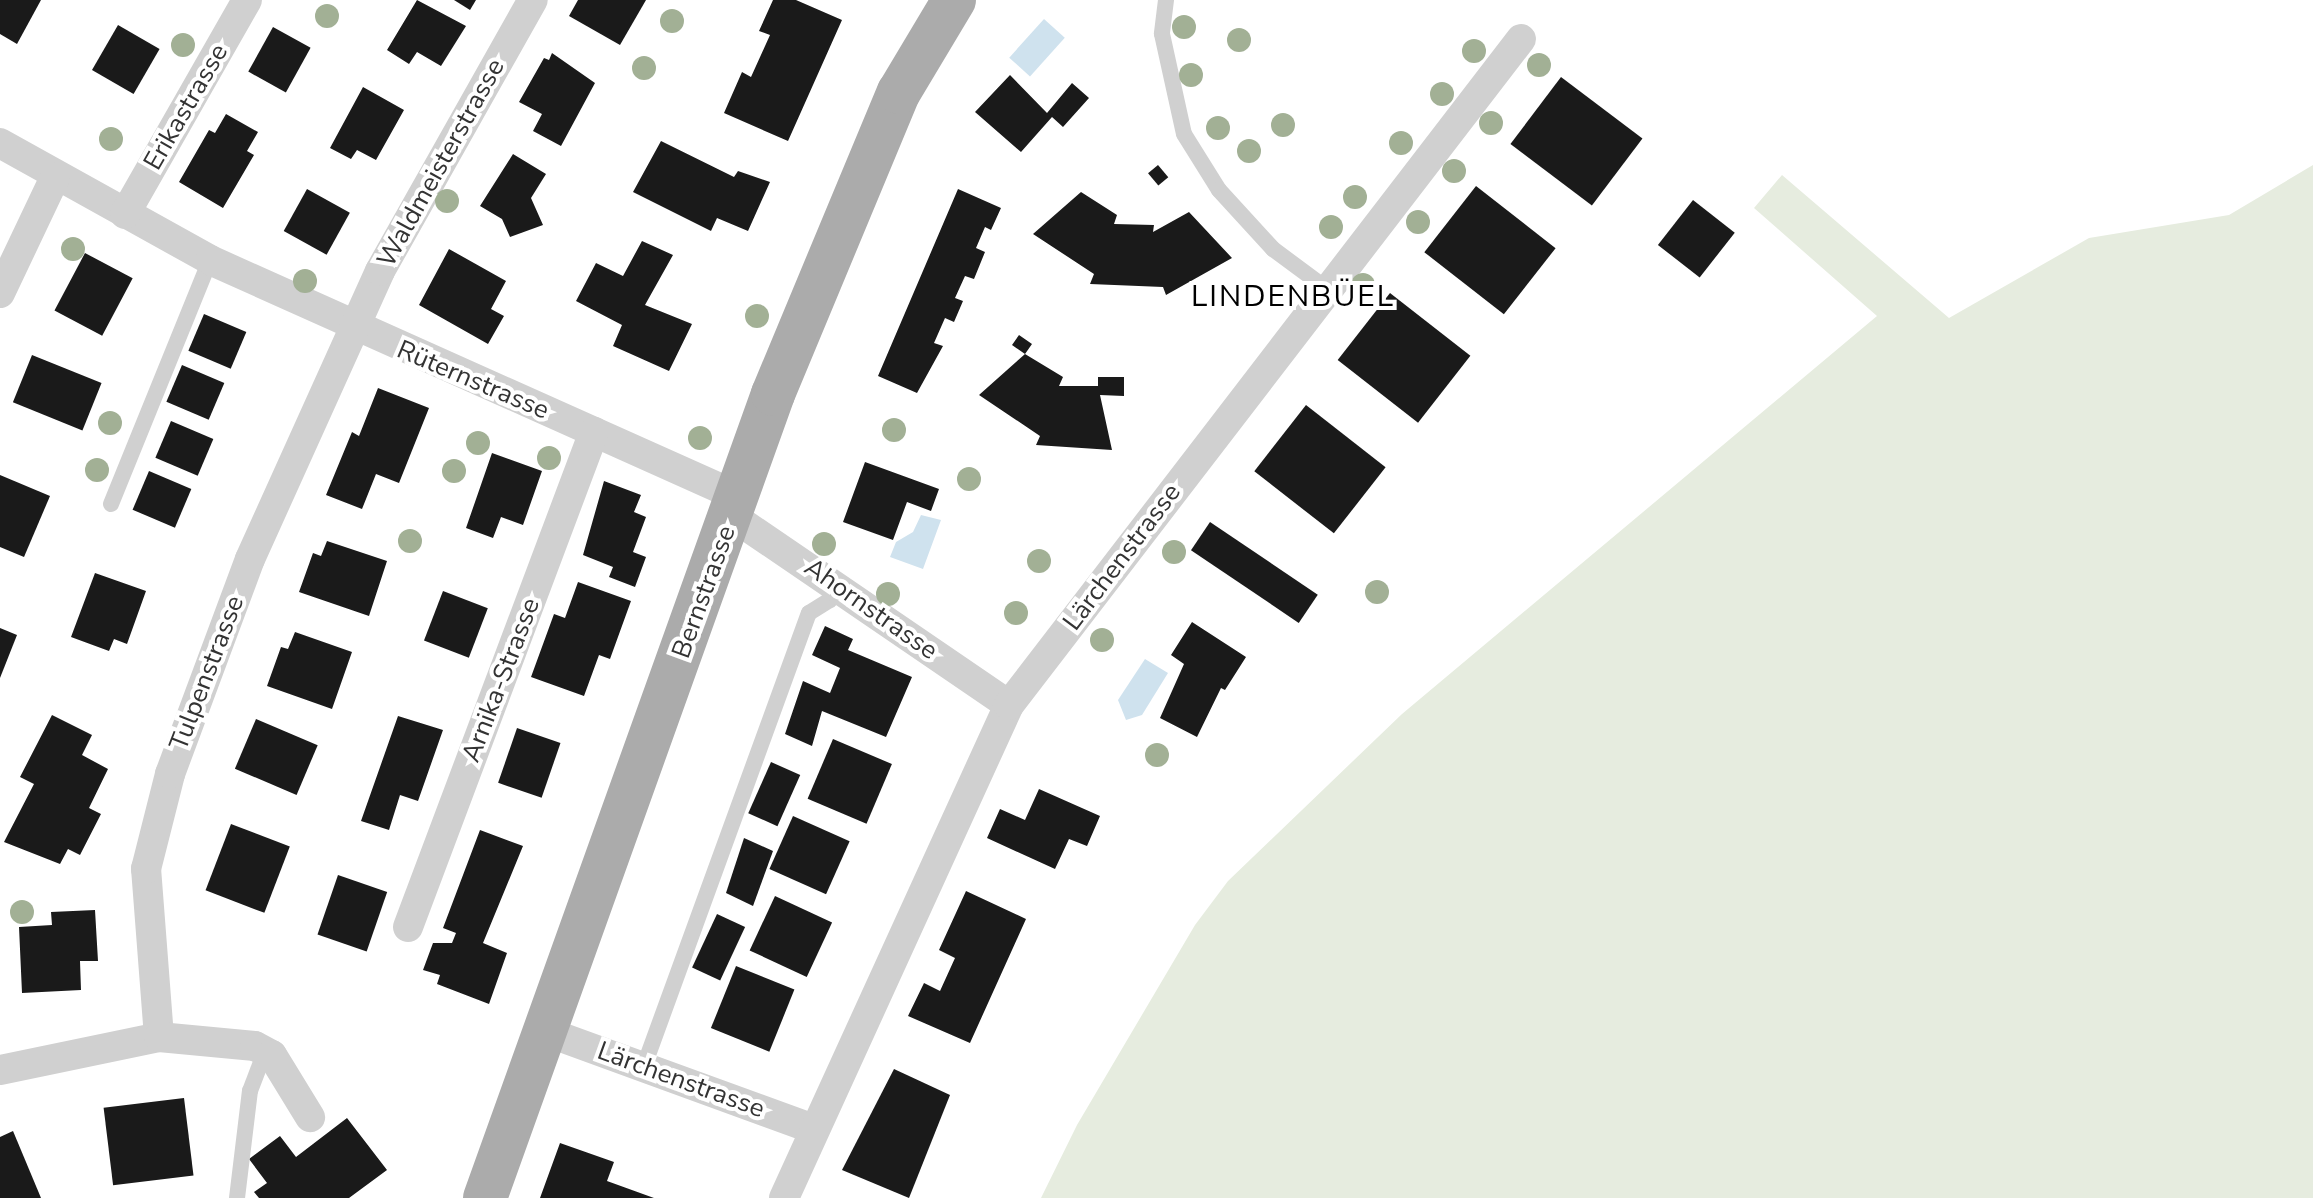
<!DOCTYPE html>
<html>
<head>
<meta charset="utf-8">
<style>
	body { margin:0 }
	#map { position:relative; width:2313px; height:1198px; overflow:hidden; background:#fff; font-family:"Nunito Sans",sans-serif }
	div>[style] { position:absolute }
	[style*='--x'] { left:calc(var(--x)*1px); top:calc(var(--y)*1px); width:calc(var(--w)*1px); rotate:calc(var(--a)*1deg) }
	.green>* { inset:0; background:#e6ecdf }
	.water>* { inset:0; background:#cfe2ee; transform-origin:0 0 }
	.building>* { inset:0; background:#1a1a1a; transform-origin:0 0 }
	.lane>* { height:16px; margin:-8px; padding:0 8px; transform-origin:8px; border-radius:8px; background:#d0d0d0 }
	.street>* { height:30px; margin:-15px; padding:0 15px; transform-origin:15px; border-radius:15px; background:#d0d0d0 }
	.primary>* { height:44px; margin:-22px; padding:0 22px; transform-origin:22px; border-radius:22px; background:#ababab }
	.trees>* { width:24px; height:24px; margin:-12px; border-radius:50%; background:#a2b095 }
	span { translate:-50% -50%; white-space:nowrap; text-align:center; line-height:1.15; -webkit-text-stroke:8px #fff; paint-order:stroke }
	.street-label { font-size:26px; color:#333 }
	.quarter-label { font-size:30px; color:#000; letter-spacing:2px }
</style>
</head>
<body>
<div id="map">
	<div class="green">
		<div style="clip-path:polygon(2313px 165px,2313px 1198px,1041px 1198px,1077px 1125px,1195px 925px,1228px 881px,1402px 714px,1877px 316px,1754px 208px,1782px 175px,1949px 318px,2089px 238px,2229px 215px)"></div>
	</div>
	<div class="water">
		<div style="left:1044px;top:19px;width:28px;height:52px;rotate:42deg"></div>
		<div style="clip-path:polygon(921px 515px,941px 520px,923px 569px,890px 557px,896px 542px,913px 532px)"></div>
		<div style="clip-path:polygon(1145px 659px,1168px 673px,1142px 715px,1126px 720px,1118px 700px)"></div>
	</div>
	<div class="building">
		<div style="clip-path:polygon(0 0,41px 0,17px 44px,0 34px)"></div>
		<div style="clip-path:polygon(417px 0,466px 26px,441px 66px,417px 52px,409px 64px,387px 50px)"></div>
		<div style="clip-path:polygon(454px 0,476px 0,470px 10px)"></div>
		<div style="clip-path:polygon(578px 0,646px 0,620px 45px,569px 16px)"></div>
		<div style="clip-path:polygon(773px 0,796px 0,842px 20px,788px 141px,724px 113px,742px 72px,751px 77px,770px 35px,759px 31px)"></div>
		<div style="left:118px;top:25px;width:48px;height:52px;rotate:30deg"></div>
		<div style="left:273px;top:27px;width:43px;height:51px;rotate:29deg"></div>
		<div style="clip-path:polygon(552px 53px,595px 83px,561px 146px,533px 131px,542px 114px,519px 102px,544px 58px,549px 60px)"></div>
		<div style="clip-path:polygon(1010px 75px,1047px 113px,1072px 83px,1089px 98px,1063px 127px,1052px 117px,1021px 152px,975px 112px)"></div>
		<div style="left:1561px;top:77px;width:102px;height:84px;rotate:37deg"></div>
		<div style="clip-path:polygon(363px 87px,404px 110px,376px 160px,357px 150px,351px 159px,330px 148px)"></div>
		<div style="clip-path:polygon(226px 114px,258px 132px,247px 151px,254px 155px,223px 208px,179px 182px,209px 130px,215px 133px)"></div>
		<div style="clip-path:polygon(661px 141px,734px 177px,738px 171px,770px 182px,748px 231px,717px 218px,711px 231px,633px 192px)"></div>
		<div style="clip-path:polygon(513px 154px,546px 174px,531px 198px,543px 225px,510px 237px,502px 219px,480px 206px)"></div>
		<div style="left:1158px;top:165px;width:16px;height:13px;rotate:50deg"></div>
		<div style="left:1476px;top:186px;width:101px;height:84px;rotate:38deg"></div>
		<div style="left:307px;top:189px;width:49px;height:48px;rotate:29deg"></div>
		<div style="clip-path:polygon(958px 189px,1001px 208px,991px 230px,985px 227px,976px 248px,985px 252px,974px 279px,965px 276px,955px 298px,963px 301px,954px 322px,945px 318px,934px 343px,943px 346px,917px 393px,878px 376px)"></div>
		<div style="clip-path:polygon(1081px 192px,1117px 215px,1114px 224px,1154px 225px,1153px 232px,1189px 212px,1232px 258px,1166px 295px,1163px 287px,1090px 284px,1094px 274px,1033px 234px)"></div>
		<div style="left:1693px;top:200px;width:53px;height:57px;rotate:38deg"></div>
		<div style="clip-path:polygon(642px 241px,673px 255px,645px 305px,692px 324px,669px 371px,613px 346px,622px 325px,576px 301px,596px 263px,623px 276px)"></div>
		<div style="clip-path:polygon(449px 249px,506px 281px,491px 309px,504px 316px,488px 344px,419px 305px)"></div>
		<div style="left:85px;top:253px;width:54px;height:65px;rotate:28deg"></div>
		<div style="left:1390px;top:293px;width:102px;height:85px;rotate:38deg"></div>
		<div style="left:204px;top:314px;width:46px;height:40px;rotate:23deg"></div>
		<div style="clip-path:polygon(1019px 335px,1032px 344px,1025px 354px,1063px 377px,1059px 386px,1098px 386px,1098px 377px,1124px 377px,1124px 396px,1100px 395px,1112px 450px,1036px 445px,1040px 436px,979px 395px,1025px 354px,1012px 345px)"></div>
		<div style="left:32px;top:355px;width:75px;height:51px;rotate:22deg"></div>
		<div style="left:182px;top:365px;width:46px;height:40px;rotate:23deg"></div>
		<div style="clip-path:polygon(378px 388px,429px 408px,399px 483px,376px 474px,362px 509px,326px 495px,352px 432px,359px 436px)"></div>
		<div style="left:1306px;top:405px;width:101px;height:84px;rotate:38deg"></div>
		<div style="left:171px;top:421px;width:46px;height:40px;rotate:23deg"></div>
		<div style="clip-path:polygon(492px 453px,542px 471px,523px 525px,501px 517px,493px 538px,466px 528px)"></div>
		<div style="clip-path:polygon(865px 462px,939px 489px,931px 511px,907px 502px,893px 540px,843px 522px)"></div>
		<div style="left:149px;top:471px;width:46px;height:42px;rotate:23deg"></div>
		<div style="clip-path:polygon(0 475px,50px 496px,24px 557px,0 547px)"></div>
		<div style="clip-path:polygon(604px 481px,641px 495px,634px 512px,646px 517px,633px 552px,646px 557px,635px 587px,609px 577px,613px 567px,583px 555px)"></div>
		<div style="left:1210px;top:522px;width:130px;height:34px;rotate:34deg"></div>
		<div style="clip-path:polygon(327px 541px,387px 561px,369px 616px,299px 592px,313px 553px,321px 556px)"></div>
		<div style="clip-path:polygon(95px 573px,146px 591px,127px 644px,114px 639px,109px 651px,71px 637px)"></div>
		<div style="clip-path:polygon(578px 582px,631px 601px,610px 659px,599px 655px,584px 696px,531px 677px,554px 614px,565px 618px)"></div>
		<div style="left:443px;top:591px;width:48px;height:53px;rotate:21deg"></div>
		<div style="clip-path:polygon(1192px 622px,1246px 657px,1225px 690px,1221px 688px,1197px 737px,1160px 718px,1184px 664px,1171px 655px)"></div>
		<div style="clip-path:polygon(825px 626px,853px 639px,848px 650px,912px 677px,886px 737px,822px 711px,812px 746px,785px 734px,803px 681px,830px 693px,840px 668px,812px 655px)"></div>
		<div style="clip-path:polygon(0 628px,17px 635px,0 678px)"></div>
		<div style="clip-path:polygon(295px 632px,352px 652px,332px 709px,267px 686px,281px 647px,288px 649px)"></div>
		<div style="clip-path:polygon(52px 715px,92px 735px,82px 755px,108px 769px,89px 808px,101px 814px,80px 855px,68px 849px,60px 864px,4px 842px,34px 784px,20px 777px)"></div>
		<div style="clip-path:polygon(398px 716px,443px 730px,418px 801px,400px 795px,389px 830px,361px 821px)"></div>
		<div style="left:256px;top:719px;width:67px;height:54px;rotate:23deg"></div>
		<div style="left:517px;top:728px;width:46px;height:58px;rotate:19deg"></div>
		<div style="left:833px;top:739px;width:64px;height:65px;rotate:23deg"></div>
		<div style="left:771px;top:762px;width:32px;height:56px;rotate:24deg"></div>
		<div style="clip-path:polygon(1039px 789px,1100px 816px,1087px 846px,1069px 839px,1055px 869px,987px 838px,1000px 809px,1025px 820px)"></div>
		<div style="left:793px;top:816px;width:62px;height:58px;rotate:24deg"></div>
		<div style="left:231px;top:824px;width:63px;height:71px;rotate:21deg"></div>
		<div style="clip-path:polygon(480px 830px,523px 846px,483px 943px,507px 953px,489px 1004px,437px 984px,440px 975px,423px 970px,433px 943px,452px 943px,456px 933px,443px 928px)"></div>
		<div style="clip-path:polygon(744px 838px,773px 851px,753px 906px,726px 893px)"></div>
		<div style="left:338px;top:875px;width:52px;height:63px;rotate:19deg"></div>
		<div style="clip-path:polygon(966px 891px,1026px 919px,970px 1043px,908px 1016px,924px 983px,940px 991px,955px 958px,939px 950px)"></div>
		<div style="left:775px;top:896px;width:63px;height:60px;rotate:25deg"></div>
		<div style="clip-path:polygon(95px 910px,98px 961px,80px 961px,81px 990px,22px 993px,19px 927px,52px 925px,51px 912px)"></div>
		<div style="left:717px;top:914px;width:31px;height:59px;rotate:25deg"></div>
		<div style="left:736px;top:966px;width:63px;height:67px;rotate:22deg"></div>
		<div style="clip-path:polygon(894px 1069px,950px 1095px,909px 1198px,842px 1170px)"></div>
		<div style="left:184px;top:1098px;width:78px;height:81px;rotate:83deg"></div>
		<div style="clip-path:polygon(347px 1118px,387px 1170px,349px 1198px,259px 1198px,254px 1192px,267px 1183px,249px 1159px,280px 1136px,296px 1157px)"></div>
		<div style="clip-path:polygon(13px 1131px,41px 1198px,0 1198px,0 1137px)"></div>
		<div style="clip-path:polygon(560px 1143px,614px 1162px,607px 1181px,654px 1198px,540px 1198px)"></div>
	</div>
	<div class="lane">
		<div style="--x:1166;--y:0;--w:34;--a:97"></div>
		<div style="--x:1162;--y:34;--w:102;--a:77.6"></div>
		<div style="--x:1184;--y:134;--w:66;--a:58"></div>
		<div style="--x:1219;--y:190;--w:80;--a:47.5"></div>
		<div style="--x:1273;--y:249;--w:67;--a:36.5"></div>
		<div style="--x:111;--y:504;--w:263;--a:-67.9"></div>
		<div style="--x:644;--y:1066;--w:482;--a:-70"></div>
		<div style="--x:809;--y:613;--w:25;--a:-32"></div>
		<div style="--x:830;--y:600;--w:15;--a:-58"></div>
		<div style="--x:237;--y:1198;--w:108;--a:-83.1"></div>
		<div style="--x:250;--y:1091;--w:45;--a:-69.1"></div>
	</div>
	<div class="street">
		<div style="--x:0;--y:143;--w:240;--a:29.1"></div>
		<div style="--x:210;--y:260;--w:577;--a:24.12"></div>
		<div style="--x:125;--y:214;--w:246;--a:-60.3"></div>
		<div style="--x:0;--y:293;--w:128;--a:-64.6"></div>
		<div style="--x:732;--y:516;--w:335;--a:34.3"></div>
		<div style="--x:408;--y:927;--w:529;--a:-69.41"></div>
		<div style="--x:547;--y:1032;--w:284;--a:20"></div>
		<div style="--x:159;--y:1037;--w:169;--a:-94.4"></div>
		<div style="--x:146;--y:869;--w:98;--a:-75.8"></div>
		<div style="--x:170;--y:774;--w:229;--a:-69.6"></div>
		<div style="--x:250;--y:559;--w:316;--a:-65.7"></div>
		<div style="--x:380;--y:271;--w:311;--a:-60.6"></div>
		<div style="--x:0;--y:1070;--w:162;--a:-11.7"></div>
		<div style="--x:159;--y:1037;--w:96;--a:5.4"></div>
		<div style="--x:255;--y:1046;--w:19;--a:28"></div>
		<div style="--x:272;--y:1055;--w:73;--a:58.5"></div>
		<div style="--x:784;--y:1198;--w:542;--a:-65.47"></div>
		<div style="--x:1009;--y:705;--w:840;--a:-52.45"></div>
	</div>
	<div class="primary">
		<div style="--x:485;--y:1198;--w:854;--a:-70.29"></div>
		<div style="--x:773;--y:394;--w:327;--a:-67.4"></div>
		<div style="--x:899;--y:92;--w:107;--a:-59.1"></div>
	</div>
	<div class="trees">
		<div style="left:327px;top:16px"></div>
		<div style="left:672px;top:21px"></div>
		<div style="left:1184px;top:27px"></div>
		<div style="left:1239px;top:40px"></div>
		<div style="left:183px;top:45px"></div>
		<div style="left:1474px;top:51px"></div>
		<div style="left:1539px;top:65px"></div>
		<div style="left:644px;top:68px"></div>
		<div style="left:1191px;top:75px"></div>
		<div style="left:1442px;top:94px"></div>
		<div style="left:1491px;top:123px"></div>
		<div style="left:1283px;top:125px"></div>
		<div style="left:1218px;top:128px"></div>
		<div style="left:111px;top:139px"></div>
		<div style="left:1401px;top:143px"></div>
		<div style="left:1249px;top:151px"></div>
		<div style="left:1454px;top:171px"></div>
		<div style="left:1355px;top:197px"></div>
		<div style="left:447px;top:201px"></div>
		<div style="left:1418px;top:222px"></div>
		<div style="left:1331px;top:227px"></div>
		<div style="left:73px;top:249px"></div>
		<div style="left:305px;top:281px"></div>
		<div style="left:1363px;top:285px"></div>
		<div style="left:757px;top:316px"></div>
		<div style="left:110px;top:423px"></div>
		<div style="left:894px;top:430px"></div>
		<div style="left:700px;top:438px"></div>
		<div style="left:478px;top:443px"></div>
		<div style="left:549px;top:458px"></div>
		<div style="left:97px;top:470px"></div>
		<div style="left:454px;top:471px"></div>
		<div style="left:969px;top:479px"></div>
		<div style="left:410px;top:541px"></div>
		<div style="left:824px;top:544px"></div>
		<div style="left:1174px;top:552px"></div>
		<div style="left:1039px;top:561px"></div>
		<div style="left:1377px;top:592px"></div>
		<div style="left:888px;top:594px"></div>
		<div style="left:1016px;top:613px"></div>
		<div style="left:1102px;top:640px"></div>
		<div style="left:1157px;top:755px"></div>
		<div style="left:22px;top:912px"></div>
	</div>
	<div class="street-label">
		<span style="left:186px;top:107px;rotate:-60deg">Erikastrasse</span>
		<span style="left:441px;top:163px;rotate:-61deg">Waldmeisterstrasse</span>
		<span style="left:473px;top:380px;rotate:23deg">Rüternstrasse</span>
		<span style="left:1122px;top:557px;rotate:-53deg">Lärchenstrasse</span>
		<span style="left:704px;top:592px;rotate:-70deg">Bernstrasse</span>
		<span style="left:871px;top:609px;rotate:35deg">Ahornstrasse</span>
		<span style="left:207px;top:673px;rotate:-69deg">Tulpenstrasse</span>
		<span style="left:501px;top:680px;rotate:-69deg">Arnika-Strasse</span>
		<span style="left:681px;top:1080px;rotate:20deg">Lärchenstrasse</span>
	</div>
	<div class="quarter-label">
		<span style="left:1293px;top:297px">LINDENBÜEL</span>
	</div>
</div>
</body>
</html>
